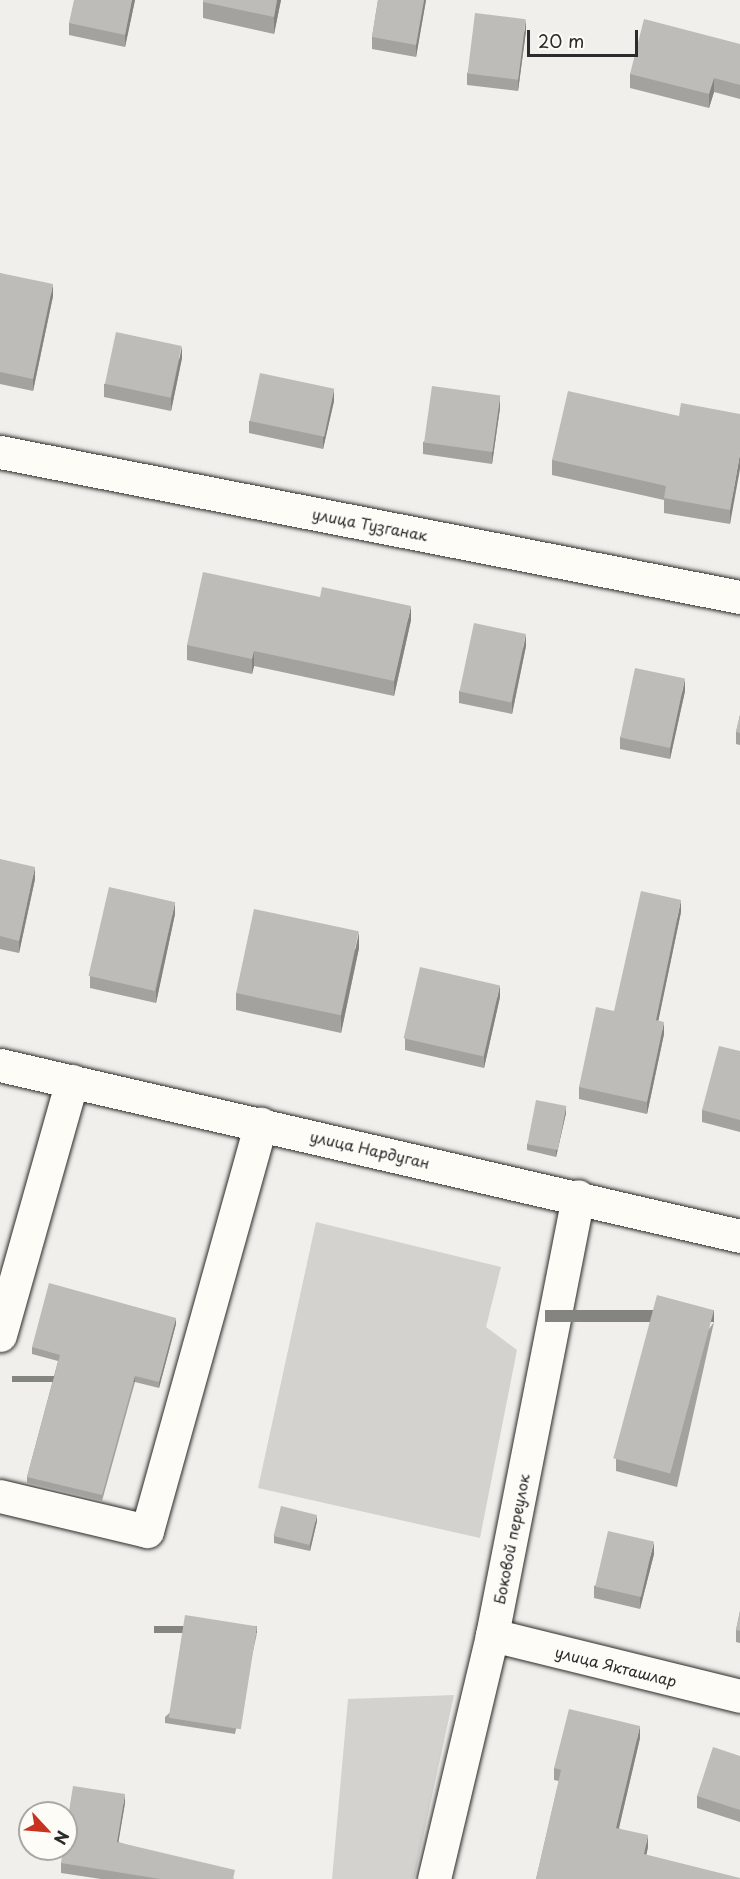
<!DOCTYPE html>
<html>
<head>
<meta charset="utf-8">
<style>
	body { margin:0 }
	#map { position:relative; width:740px; height:1879px; overflow:hidden; background:#f0efeb; font-family:"Playpen Sans",sans-serif }
	div>[style] { position:absolute }
	[style*='--x'] { left:calc(var(--x)*1px); top:calc(var(--y)*1px); width:calc(var(--w)*1px); rotate:calc(var(--a)*1deg) }
	.green>* { inset:0; background:#d3d2cf }
	.roads { filter:drop-shadow(0 0 2px #2b2b2b) drop-shadow(0 0 2px #2b2b2b) }
	.minor>* { height:33px; margin:-16.5px; padding:0 16.5px; transform-origin:16.5px; border-radius:16.5px; background:#fdfcf7 }
	.wall>* { inset:0; background:#a3a29e }
	.shaded-wall>* { inset:0; background:#848481; transform-origin:0 0 }
	.building>* { inset:0; background:#bdbcb8; transform-origin:0 0 }
	span { translate:-50% -50%; white-space:nowrap; text-align:center; line-height:1.15; -webkit-text-stroke:4.5px #fdfcf7; paint-order:stroke }
	.street-label { font-size:15px; color:#2b2b2b }
	.north { position:absolute; left:18px; top:1801px; width:60px; height:60px; box-sizing:border-box; background:#fdfcf7; border:2px solid #a9a8a5; border-radius:50%; rotate:116deg; font-size:16px; font-weight:700; line-height:24px; text-align:center; color:#2b2b2b }
	.north::after { content:''; display:block; margin:auto; width:21px; height:27px; background:#c8321e; clip-path:polygon(50% 0,100% 100%,50% 72%,0 100%) }
	.scale { position:absolute; left:527px; top:30px; width:111px; height:27px; box-sizing:border-box; border:3px solid #2b2b2b; border-top:0; padding-left:8px; font-size:18px; line-height:21px; white-space:nowrap; color:#2b2b2b; -webkit-text-stroke:4px #fdfcf7; paint-order:stroke }
</style>
</head>
<body>
<div id="map">
	<div class="green">
		<div style="clip-path:polygon(316px 1222px,501px 1267px,486px 1327px,517px 1350px,480px 1538px,258px 1488px)"></div>
		<div style="clip-path:polygon(454px 1695px,414px 1879px,332px 1879px,348px 1699px)"></div>
	</div>
	<div class="roads">
		<div class="minor">
			<div style="--x:0;--y:452;--w:754;--a:11.09"></div>
			<div style="--x:0;--y:1065;--w:760;--a:13.01"></div>
			<div style="--x:0;--y:1335;--w:264;--a:-74.2"></div>
			<div style="--x:0;--y:1496;--w:151;--a:13.4"></div>
			<div style="--x:147;--y:1531;--w:423;--a:-74.4"></div>
			<div style="--x:492;--y:1635;--w:255;--a:13.8"></div>
			<div style="--x:434;--y:1879;--w:251;--a:-76.6"></div>
			<div style="--x:492;--y:1635;--w:447;--a:-78.9"></div>
		</div>
	</div>
	<div class="wall">
		<div style="clip-path:polygon(135px 0,125px 47px,69px 35px,69px 23px)"></div>
		<div style="clip-path:polygon(203px 0,281px 0,274px 34px,203px 18px)"></div>
		<div style="clip-path:polygon(378px 0,426px 0,416px 57px,372px 49px,372px 37px)"></div>
		<div style="clip-path:polygon(526px 31px,518px 91px,467px 85px,467px 73px)"></div>
		<div style="clip-path:polygon(740px 44px,740px 99px,714px 92px,709px 108px,630px 88px,630px 74px)"></div>
		<div style="clip-path:polygon(0 273px,53px 296px,33px 391px,0 384px)"></div>
		<div style="clip-path:polygon(182px 358px,171px 411px,104px 397px,104px 384px)"></div>
		<div style="clip-path:polygon(334px 401px,323px 449px,249px 433px,249px 421px)"></div>
		<div style="clip-path:polygon(500px 408px,492px 464px,423px 454px,423px 442px)"></div>
		<div style="clip-path:polygon(740px 414px,730px 524px,664px 513px,664px 500px,552px 475px,552px 460px,679px 416px)"></div>
		<div style="clip-path:polygon(411px 620px,394px 696px,254px 666px,252px 674px,187px 660px,187px 645px)"></div>
		<div style="clip-path:polygon(526px 646px,512px 714px,459px 703px,459px 691px)"></div>
		<div style="clip-path:polygon(685px 691px,670px 759px,620px 749px,620px 737px)"></div>
		<div style="clip-path:polygon(740px 715px,740px 745px,736px 744px,736px 732px)"></div>
		<div style="clip-path:polygon(0 859px,35px 879px,19px 953px,0 949px)"></div>
		<div style="clip-path:polygon(681px 912px,658px 1021px,664px 1034px,647px 1114px,579px 1099px,579px 1087px,614px 1011px)"></div>
		<div style="clip-path:polygon(175px 914px,156px 1003px,90px 988px,90px 976px)"></div>
		<div style="clip-path:polygon(359px 948px,341px 1033px,236px 1010px,236px 993px)"></div>
		<div style="clip-path:polygon(500px 997px,484px 1068px,405px 1050px,405px 1038px)"></div>
		<div style="clip-path:polygon(740px 1051px,740px 1132px,702px 1122px,702px 1110px)"></div>
		<div style="clip-path:polygon(566px 1113px,556px 1157px,527px 1150px,527px 1144px)"></div>
		<div style="clip-path:polygon(714px 1322px,677px 1487px,616px 1471px,616px 1459px)"></div>
		<div style="clip-path:polygon(176px 1324px,159px 1388px,135px 1382px,102px 1501px,27px 1483px,27px 1477px,58px 1361px,32px 1354px,32px 1347px)"></div>
		<div style="clip-path:polygon(317px 1521px,310px 1551px,274px 1543px,274px 1536px)"></div>
		<div style="clip-path:polygon(654px 1554px,640px 1609px,594px 1598px,594px 1586px)"></div>
		<div style="clip-path:polygon(740px 1611px,740px 1643px,736px 1642px,736px 1630px)"></div>
		<div style="clip-path:polygon(257px 1633px,235px 1734px,165px 1723px,165px 1717px)"></div>
		<div style="clip-path:polygon(640px 1738px,619px 1828px,648px 1847px,646px 1855px,536px 1879px,559px 1781px,554px 1780px,554px 1768px)"></div>
		<div style="clip-path:polygon(740px 1756px,740px 1822px,697px 1808px,697px 1796px)"></div>
		<div style="clip-path:polygon(125px 1803px,118px 1842px,235px 1879px,101px 1879px,61px 1873px,61px 1863px)"></div>
	</div>
	<div class="shaded-wall">
		<div style="clip-path:polygon(132px 0,135px 0,125px 47px,125px 35px)"></div>
		<div style="clip-path:polygon(277px 0,281px 0,274px 34px,274px 17px)"></div>
		<div style="clip-path:polygon(424px 0,426px 0,416px 57px,416px 45px)"></div>
		<div style="clip-path:polygon(526px 19px,526px 31px,518px 91px,518px 79px)"></div>
		<div style="clip-path:polygon(714px 78px,714px 92px,709px 108px,709px 94px)"></div>
		<div style="clip-path:polygon(53px 284px,53px 296px,33px 391px,33px 379px)"></div>
		<div style="clip-path:polygon(182px 346px,182px 358px,171px 411px,171px 399px)"></div>
		<div style="clip-path:polygon(334px 389px,334px 401px,323px 449px,323px 437px)"></div>
		<div style="clip-path:polygon(500px 396px,500px 408px,492px 464px,492px 452px)"></div>
		<div style="clip-path:polygon(740px 454px,740px 469px,730px 524px,730px 510px)"></div>
		<div style="clip-path:polygon(411px 606px,411px 620px,394px 696px,394px 681px)"></div>
		<div style="clip-path:polygon(526px 634px,526px 646px,512px 714px,512px 702px)"></div>
		<div style="clip-path:polygon(254px 651px,254px 666px,252px 674px,252px 659px)"></div>
		<div style="clip-path:polygon(685px 679px,685px 691px,670px 759px,670px 747px)"></div>
		<div style="clip-path:polygon(35px 867px,35px 879px,19px 953px,19px 941px)"></div>
		<div style="clip-path:polygon(681px 900px,681px 912px,656px 1032px,656px 1020px)"></div>
		<div style="clip-path:polygon(175px 902px,175px 914px,156px 1003px,156px 990px)"></div>
		<div style="clip-path:polygon(359px 932px,359px 948px,341px 1033px,341px 1016px)"></div>
		<div style="clip-path:polygon(500px 985px,500px 997px,484px 1068px,484px 1056px)"></div>
		<div style="clip-path:polygon(664px 1022px,664px 1034px,647px 1114px,647px 1102px)"></div>
		<div style="clip-path:polygon(566px 1106px,566px 1113px,556px 1157px,556px 1150px)"></div>
		<div style="left:714px;top:1310px;width:12px;height:169px;rotate:90deg"></div>
		<div style="clip-path:polygon(176px 1318px,176px 1324px,159px 1388px,159px 1382px)"></div>
		<div style="left:135px;top:1376px;width:6px;height:123px;rotate:90deg"></div>
		<div style="clip-path:polygon(317px 1515px,317px 1521px,310px 1551px,310px 1545px)"></div>
		<div style="clip-path:polygon(654px 1542px,654px 1554px,640px 1609px,640px 1597px)"></div>
		<div style="left:257px;top:1626px;width:7px;height:103px;rotate:90deg"></div>
		<div style="clip-path:polygon(640px 1726px,640px 1738px,616px 1840px,616px 1828px)"></div>
		<div style="clip-path:polygon(125px 1794px,125px 1803px,117px 1851px,117px 1842px)"></div>
		<div style="clip-path:polygon(648px 1835px,648px 1847px,644px 1866px,644px 1854px)"></div>
	</div>
	<div class="building">
		<div style="clip-path:polygon(74px 0,132px 0,125px 35px,69px 23px)"></div>
		<div style="clip-path:polygon(203px 0,277px 0,274px 17px,203px 2px)"></div>
		<div style="clip-path:polygon(378px 0,424px 0,416px 45px,372px 37px)"></div>
		<div style="left:475px;top:13px;width:51px;height:61px;rotate:7deg"></div>
		<div style="clip-path:polygon(644px 19px,740px 44px,740px 85px,714px 78px,709px 94px,630px 74px)"></div>
		<div style="clip-path:polygon(0 273px,53px 284px,33px 379px,0 372px)"></div>
		<div style="left:116px;top:332px;width:67px;height:53px;rotate:12deg"></div>
		<div style="left:260px;top:373px;width:76px;height:49px;rotate:12deg"></div>
		<div style="left:432px;top:386px;width:69px;height:57px;rotate:8deg"></div>
		<div style="clip-path:polygon(568px 391px,679px 416px,681px 403px,740px 414px,740px 454px,730px 510px,664px 498px,666px 486px,552px 460px)"></div>
		<div style="clip-path:polygon(203px 572px,320px 597px,322px 587px,411px 606px,394px 681px,254px 651px,252px 659px,187px 645px)"></div>
		<div style="left:474px;top:623px;width:53px;height:70px;rotate:12deg"></div>
		<div style="left:635px;top:668px;width:51px;height:71px;rotate:12deg"></div>
		<div style="clip-path:polygon(740px 715px,740px 733px,736px 732px)"></div>
		<div style="clip-path:polygon(0 859px,35px 867px,19px 941px,0 936px)"></div>
		<div style="left:109px;top:887px;width:68px;height:91px;rotate:13deg"></div>
		<div style="clip-path:polygon(641px 891px,681px 900px,656px 1020px,664px 1022px,647px 1102px,579px 1087px,596px 1007px,614px 1011px)"></div>
		<div style="left:254px;top:909px;width:107px;height:86px;rotate:12deg"></div>
		<div style="left:420px;top:967px;width:82px;height:73px;rotate:13deg"></div>
		<div style="clip-path:polygon(719px 1046px,740px 1051px,740px 1120px,702px 1110px)"></div>
		<div style="left:536px;top:1100px;width:31px;height:45px;rotate:11deg"></div>
		<div style="clip-path:polygon(49px 1283px,176px 1318px,159px 1382px,135px 1376px,102px 1495px,27px 1477px,60px 1355px,32px 1347px)"></div>
		<div style="left:657px;top:1295px;width:59px;height:169px;rotate:15deg"></div>
		<div style="left:281px;top:1506px;width:37px;height:31px;rotate:14deg"></div>
		<div style="left:608px;top:1531px;width:47px;height:57px;rotate:13deg"></div>
		<div style="clip-path:polygon(740px 1611px,740px 1631px,736px 1630px)"></div>
		<div style="left:185px;top:1615px;width:73px;height:104px;rotate:9deg"></div>
		<div style="clip-path:polygon(569px 1709px,640px 1726px,616px 1828px,648px 1835px,644px 1854px,740px 1878px,740px 1879px,536px 1879px,561px 1770px,554px 1768px)"></div>
		<div style="clip-path:polygon(713px 1747px,740px 1756px,740px 1810px,697px 1796px)"></div>
		<div style="clip-path:polygon(73px 1786px,125px 1794px,117px 1842px,235px 1870px,233px 1879px,160px 1879px,61px 1863px,63px 1849px,66px 1849px,66px 1830px)"></div>
	</div>
	<div class="street-label">
		<span style="left:370px;top:524px;rotate:11deg">улица Тузганак</span>
		<span style="left:370px;top:1149px;rotate:13deg">улица Нардуган</span>
		<span style="left:511px;top:1539px;rotate:-79deg">Боковой переулок</span>
		<span style="left:616px;top:1666px;rotate:14deg">улица Якташлар</span>
	</div>
	<div class="north">N</div>
	<div class="scale">20 m</div>
</div>
</body>
</html>
